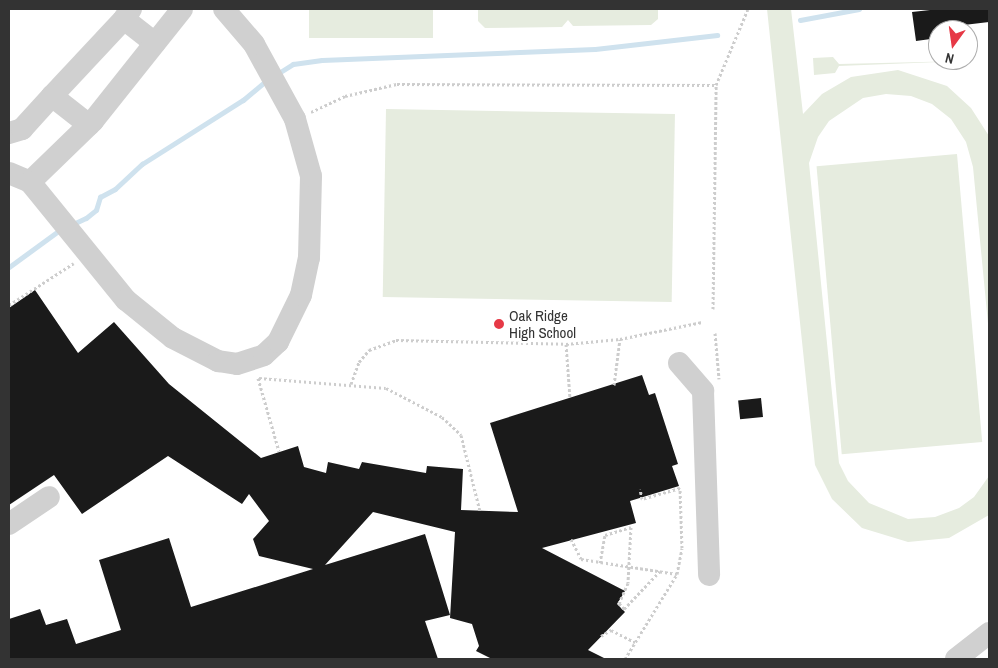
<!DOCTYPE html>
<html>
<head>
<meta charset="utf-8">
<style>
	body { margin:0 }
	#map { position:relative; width:998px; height:668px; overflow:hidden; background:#fff; font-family:"Archivo Narrow",sans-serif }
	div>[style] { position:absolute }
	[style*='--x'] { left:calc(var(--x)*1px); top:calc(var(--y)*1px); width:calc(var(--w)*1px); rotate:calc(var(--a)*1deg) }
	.green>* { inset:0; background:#e6ecdf; transform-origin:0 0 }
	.stream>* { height:5px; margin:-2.5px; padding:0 2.5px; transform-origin:2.5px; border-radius:2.5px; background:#cfe2ee }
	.building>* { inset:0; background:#1a1a1a; transform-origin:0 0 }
	.path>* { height:3px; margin-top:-1.5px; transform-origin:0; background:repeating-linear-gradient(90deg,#cdcdcd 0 2.5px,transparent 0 5px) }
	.minor>* { height:22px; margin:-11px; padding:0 11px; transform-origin:11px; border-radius:11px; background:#d0d0d0 }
	.dots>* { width:14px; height:14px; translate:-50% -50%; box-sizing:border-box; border:2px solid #fff; border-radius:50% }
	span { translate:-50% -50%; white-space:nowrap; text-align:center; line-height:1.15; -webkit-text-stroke:5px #fff; paint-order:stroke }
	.poi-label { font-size:15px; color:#333 }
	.left { translate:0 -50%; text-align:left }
	.frame { position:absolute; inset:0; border:10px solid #333; pointer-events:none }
	.north { position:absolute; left:928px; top:20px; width:50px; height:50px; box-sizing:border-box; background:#fff; border:1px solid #adadad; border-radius:50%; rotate:194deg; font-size:14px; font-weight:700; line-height:20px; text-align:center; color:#333 }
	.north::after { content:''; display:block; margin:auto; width:18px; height:22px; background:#e63946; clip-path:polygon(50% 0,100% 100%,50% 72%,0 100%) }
</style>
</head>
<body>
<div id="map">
	<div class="green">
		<div style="left:309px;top:9px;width:124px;height:29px"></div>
		<div style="clip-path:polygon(478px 9px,658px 9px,658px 19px,651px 25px,573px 26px,568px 20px,562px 27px,485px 28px,478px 21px)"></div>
		<div style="clip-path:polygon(767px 9px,791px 9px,803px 114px,822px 94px,851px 77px,898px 70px,947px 86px,971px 108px,989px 136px,989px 334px,973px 167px,966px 142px,951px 119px,932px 104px,911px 96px,886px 94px,863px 98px,829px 121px,818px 137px,809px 163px,839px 463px,848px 481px,869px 503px,908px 519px,935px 517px,959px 508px,974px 497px,989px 476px,989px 515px,949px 538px,908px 542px,862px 528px,832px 499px,815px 465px)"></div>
		<div style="clip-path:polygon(833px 57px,839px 64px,964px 61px,839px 66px,835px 73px,814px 75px,813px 58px)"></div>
		<div style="left:386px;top:109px;width:289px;height:188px;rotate:1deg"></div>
		<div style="left:957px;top:154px;width:289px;height:141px;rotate:85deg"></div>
	</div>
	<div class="stream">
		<div style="--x:800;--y:20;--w:60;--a:-10.6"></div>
		<div style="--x:277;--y:74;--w:19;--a:-32"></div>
		<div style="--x:293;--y:64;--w:29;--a:-8"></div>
		<div style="--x:322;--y:60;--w:273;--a:-2.3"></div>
		<div style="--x:595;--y:49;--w:123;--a:-6.5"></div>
		<div style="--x:73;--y:224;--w:14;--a:-25"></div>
		<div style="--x:86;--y:218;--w:13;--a:-39"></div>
		<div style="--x:96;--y:210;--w:14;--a:-73"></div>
		<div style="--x:100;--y:197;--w:17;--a:-28"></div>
		<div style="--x:115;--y:189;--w:37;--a:-43"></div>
		<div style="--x:142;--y:164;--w:120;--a:-32.4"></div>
		<div style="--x:243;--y:100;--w:33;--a:-40"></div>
		<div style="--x:9;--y:267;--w:64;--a:-36.2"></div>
	</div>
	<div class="building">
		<div style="clip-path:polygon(939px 9px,989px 9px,989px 22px,947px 27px,938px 30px,938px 38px,916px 41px,912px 12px)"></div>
		<div style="clip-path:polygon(35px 290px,78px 353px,114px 322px,169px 384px,261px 458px,298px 446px,304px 467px,326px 473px,328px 462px,359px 469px,362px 462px,426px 473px,427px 466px,463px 469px,461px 510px,518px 512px,490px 423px,642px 375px,649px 395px,655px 393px,678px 464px,672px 466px,679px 486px,630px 501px,636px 523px,542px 548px,625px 591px,617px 604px,625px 612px,588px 650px,606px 659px,492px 659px,476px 651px,479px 646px,472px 624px,450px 618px,455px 532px,373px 512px,325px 565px,425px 534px,450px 615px,425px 621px,438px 659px,9px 659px,9px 619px,40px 609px,46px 625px,67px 619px,76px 644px,121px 630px,99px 560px,169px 538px,191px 607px,313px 569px,259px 556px,253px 539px,269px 521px,249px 494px,242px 504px,168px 456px,82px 514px,54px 475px,9px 505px,9px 308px)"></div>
		<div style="left:761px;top:398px;width:19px;height:23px;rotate:84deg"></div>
	</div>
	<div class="path">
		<div style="--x:311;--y:112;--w:38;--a:-25"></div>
		<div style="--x:345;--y:96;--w:53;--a:-13"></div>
		<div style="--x:397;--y:84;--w:319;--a:0.2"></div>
		<div style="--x:9;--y:305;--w:77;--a:-32.9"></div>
		<div style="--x:713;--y:309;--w:224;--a:-89.2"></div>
		<div style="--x:716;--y:85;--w:82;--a:-67.2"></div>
		<div style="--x:715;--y:333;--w:46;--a:85"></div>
		<div style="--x:566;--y:344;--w:54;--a:85.8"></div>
		<div style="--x:258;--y:378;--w:76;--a:74"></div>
		<div style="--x:259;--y:378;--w:127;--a:4.5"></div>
		<div style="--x:386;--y:388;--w:63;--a:27.4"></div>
		<div style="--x:442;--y:417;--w:26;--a:43"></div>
		<div style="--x:461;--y:435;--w:78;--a:76"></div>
		<div style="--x:351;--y:384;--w:23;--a:-70"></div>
		<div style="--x:359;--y:362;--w:16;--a:-50"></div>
		<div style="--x:369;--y:350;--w:29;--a:-20"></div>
		<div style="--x:396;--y:340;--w:170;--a:1.3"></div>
		<div style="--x:566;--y:344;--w:54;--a:-5.3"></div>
		<div style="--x:620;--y:339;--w:84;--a:-11.7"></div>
		<div style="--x:614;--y:385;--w:46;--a:-82.6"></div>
		<div style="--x:571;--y:539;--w:22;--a:63"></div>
		<div style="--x:581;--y:559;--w:97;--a:8.9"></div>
		<div style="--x:600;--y:563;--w:28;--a:-80"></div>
		<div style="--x:605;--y:535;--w:27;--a:-17"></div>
		<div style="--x:631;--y:527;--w:56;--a:93.1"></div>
		<div style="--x:628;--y:583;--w:22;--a:114"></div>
		<div style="--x:619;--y:603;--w:8;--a:50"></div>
		<div style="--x:624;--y:609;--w:52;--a:-46.5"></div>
		<div style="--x:601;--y:636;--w:12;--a:-31"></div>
		<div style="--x:611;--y:630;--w:27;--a:27"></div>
		<div style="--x:625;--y:659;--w:100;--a:-58.5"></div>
		<div style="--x:677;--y:574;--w:26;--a:-79"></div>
		<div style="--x:682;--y:548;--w:60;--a:-91.9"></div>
		<div style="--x:680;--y:488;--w:40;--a:164"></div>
		<div style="--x:642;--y:499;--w:10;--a:-101"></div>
	</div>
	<div class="minor">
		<div style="--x:131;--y:9;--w:12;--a:125"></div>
		<div style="--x:124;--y:19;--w:39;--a:38"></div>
		<div style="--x:52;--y:96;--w:105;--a:-46.9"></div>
		<div style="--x:9;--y:133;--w:14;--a:-17"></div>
		<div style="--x:22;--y:129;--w:45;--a:-47.7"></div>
		<div style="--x:52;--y:96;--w:47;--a:38.1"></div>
		<div style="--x:9;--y:173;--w:23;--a:23"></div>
		<div style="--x:30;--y:182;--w:88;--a:-44.1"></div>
		<div style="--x:93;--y:121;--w:143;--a:-51.5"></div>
		<div style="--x:30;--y:182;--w:152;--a:50.9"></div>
		<div style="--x:126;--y:300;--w:60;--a:39"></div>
		<div style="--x:173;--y:338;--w:51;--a:27.1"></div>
		<div style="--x:218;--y:361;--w:19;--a:9"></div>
		<div style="--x:237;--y:364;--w:28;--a:-18"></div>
		<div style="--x:264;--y:355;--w:19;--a:-43"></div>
		<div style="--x:278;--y:342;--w:52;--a:-63.9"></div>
		<div style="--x:301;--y:295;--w:38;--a:-78"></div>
		<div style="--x:309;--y:258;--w:82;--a:-88.6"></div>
		<div style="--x:311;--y:176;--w:59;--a:-105.7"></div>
		<div style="--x:295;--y:119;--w:85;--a:-118.7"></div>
		<div style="--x:254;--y:44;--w:46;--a:-130.6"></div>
		<div style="--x:679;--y:363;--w:37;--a:49"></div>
		<div style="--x:703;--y:391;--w:184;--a:88.1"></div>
		<div style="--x:9;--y:524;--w:48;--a:-34"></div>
		<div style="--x:956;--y:659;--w:42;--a:-38.2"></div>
	</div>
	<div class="dots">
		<div style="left:499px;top:324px;background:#e63946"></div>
	</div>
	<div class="poi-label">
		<span class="left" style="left:509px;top:324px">Oak Ridge<br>High School</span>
	</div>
	<div class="frame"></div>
	<div class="north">N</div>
</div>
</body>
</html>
